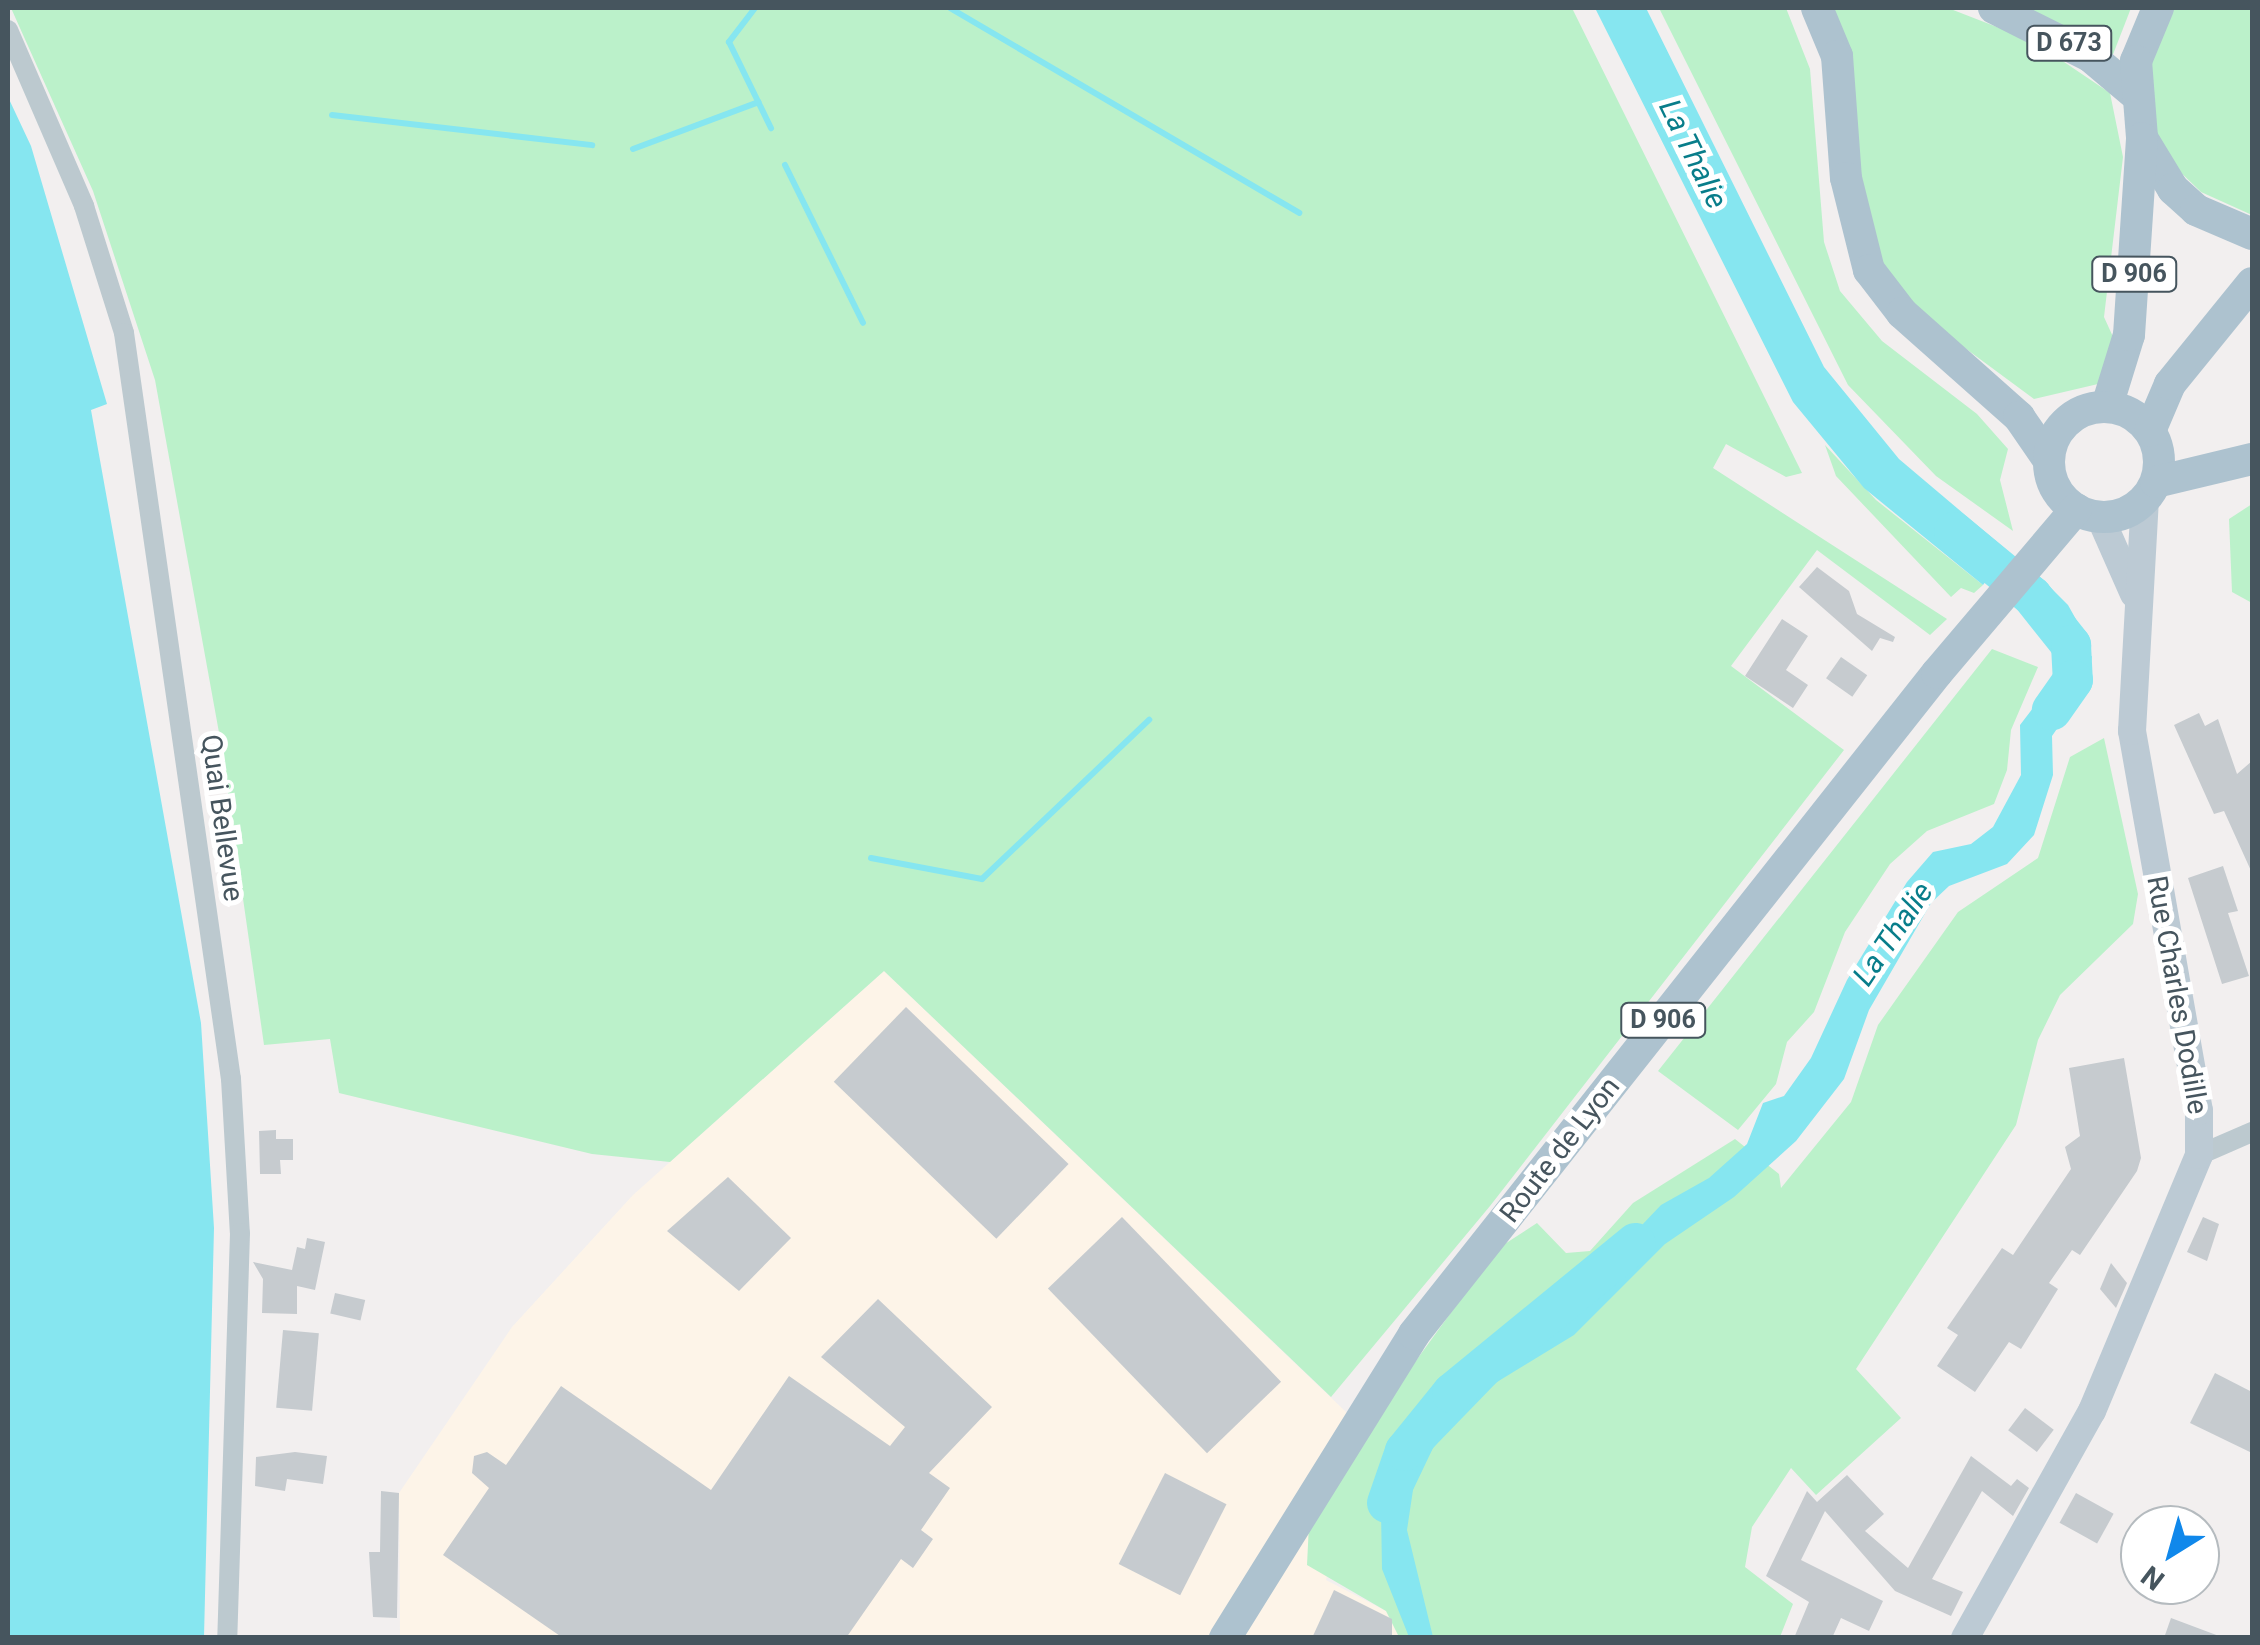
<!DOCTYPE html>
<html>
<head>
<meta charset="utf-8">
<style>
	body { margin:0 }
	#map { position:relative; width:2260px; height:1645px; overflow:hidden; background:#f2efef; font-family:Roboto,sans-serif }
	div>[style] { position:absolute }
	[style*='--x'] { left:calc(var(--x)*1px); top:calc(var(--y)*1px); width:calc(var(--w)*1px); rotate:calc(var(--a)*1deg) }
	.commercial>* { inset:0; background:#fdf4e8 }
	.green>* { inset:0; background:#bbf1ca }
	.water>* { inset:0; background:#86e6f0 }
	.stream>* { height:6px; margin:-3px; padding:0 3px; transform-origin:3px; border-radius:3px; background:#86e6f0 }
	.river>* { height:40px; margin:-20px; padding:0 20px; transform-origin:20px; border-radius:20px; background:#86e6f0 }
	.building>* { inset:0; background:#c6cbcf; transform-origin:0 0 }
	.minor>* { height:20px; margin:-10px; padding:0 10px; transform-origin:10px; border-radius:10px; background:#bcc9cf }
	.secondary>* { height:28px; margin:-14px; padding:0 14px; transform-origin:14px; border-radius:14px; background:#bccad4 }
	.primary>* { height:32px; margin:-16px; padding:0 16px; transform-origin:16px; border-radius:16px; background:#adc2cf }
	.primary>.ring { margin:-16px; padding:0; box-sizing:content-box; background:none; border:32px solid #adc2cf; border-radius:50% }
	span { translate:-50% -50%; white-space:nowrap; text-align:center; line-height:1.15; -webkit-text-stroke:10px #fff; paint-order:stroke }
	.shield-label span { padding:2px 8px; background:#fff; border:2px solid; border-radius:8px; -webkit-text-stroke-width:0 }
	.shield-label { font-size:25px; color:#46555e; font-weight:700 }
	.street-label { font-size:28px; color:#46555e }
	.water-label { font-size:30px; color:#087d8a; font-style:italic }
	.frame { position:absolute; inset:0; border:10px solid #46555e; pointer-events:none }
	.north { position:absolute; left:2120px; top:1505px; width:100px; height:100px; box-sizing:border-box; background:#fff; border:2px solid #b5bbbf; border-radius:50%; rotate:217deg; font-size:28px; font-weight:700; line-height:40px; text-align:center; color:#46555e }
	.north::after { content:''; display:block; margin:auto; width:35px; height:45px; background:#1088eb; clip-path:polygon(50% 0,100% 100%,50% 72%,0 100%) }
</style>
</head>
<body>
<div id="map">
	<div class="commercial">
		<div style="clip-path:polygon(884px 971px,1366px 1431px,1326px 1580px,1386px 1611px,1399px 1637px,400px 1638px,399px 1493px,512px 1327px,633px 1195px)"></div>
	</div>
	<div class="green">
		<div style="clip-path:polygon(11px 8px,1572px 8px,1802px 473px,1786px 477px,1726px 444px,1713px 468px,1947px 619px,1930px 635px,1817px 550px,1731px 666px,1844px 750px,1490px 1206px,1331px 1397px,884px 971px,670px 1162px,592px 1154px,339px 1093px,330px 1039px,264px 1045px,220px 738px,155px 380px,93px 191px)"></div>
		<div style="clip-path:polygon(1659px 8px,1786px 8px,1810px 69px,1824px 242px,1840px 291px,1882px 341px,1977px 414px,2008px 449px,2000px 480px,2013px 531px,1936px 476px,1848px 385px)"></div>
		<div style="clip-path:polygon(1832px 8px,1948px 8px,2033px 41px,2110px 93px,2123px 157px,2104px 317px,2114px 339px,2098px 384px,2034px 399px,1923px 317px,1875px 252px)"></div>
		<div style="clip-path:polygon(2025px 8px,2131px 8px,2112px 57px)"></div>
		<div style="clip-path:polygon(2172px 8px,2252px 8px,2252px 215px,2201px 192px,2173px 165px,2156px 133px,2149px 63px)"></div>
		<div style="clip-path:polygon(1825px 445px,1876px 500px,1983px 585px,1974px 593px,1961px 588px,1951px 597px,1836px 476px)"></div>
		<div style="clip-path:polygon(2252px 504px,2252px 603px,2232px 592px,2229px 519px)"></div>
		<div style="clip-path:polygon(1992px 649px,2038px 667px,2011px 730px,2007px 770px,1994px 804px,1927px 831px,1890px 864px,1845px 932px,1814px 1012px,1787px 1042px,1776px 1084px,1738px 1130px,1658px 1071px)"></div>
		<div style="clip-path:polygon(2104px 738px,2138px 894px,2133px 924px,2060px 995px,2038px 1040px,2016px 1125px,1856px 1369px,1901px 1418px,1816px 1495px,1791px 1468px,1752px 1527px,1745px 1567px,1793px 1604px,1780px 1637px,1399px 1637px,1386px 1611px,1307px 1565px,1309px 1524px,1389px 1398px,1497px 1249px,1537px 1223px,1566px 1253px,1590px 1251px,1633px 1203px,1735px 1139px,1779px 1174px,1781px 1188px,1851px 1102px,1878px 1025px,1958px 912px,2038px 858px,2070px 757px)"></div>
	</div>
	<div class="water">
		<div style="clip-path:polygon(1595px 8px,1646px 8px,1824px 367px,1899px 459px,2009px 552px,1983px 585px,1864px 488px,1793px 402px)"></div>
		<div style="clip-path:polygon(8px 97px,31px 146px,107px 404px,91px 410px,201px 1023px,214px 1228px,204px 1637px,8px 1637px)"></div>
		<div style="clip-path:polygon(2039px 576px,2068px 605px,2087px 639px,2061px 652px,2048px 631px,2016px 605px)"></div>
		<div style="clip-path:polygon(2092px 656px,2088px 684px,2052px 736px,2053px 775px,2034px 835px,2007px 864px,1949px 886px,1931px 903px,1869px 1010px,1844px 1079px,1796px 1141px,1734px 1197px,1665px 1244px,1574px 1335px,1497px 1382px,1433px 1448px,1413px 1490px,1407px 1530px,1433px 1637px,1409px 1637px,1382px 1569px,1381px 1511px,1406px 1450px,1478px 1368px,1565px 1306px,1661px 1205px,1709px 1178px,1747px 1144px,1763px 1103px,1784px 1096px,1811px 1058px,1847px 980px,1907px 882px,1933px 852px,1971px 844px,1993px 827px,2021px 775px,2020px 725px,2065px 666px)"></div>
	</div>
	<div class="stream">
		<div style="--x:755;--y:8;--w:43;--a:127.4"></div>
		<div style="--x:729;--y:42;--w:96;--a:64"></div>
		<div style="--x:950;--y:8;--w:405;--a:30.4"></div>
		<div style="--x:332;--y:115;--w:262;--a:6.6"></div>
		<div style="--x:633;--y:149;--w:134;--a:-20.5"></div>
		<div style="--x:785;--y:165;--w:176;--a:63.7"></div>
		<div style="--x:871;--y:858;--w:113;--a:10.7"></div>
		<div style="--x:982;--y:879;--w:231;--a:-43.6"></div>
	</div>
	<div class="river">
		<div style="--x:1954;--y:532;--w:101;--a:39.4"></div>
		<div style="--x:2032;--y:596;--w:63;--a:51.5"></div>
		<div style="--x:2071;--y:645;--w:35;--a:87"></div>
		<div style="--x:2073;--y:680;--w:37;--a:125"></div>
		<div style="--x:1387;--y:1503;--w:55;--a:-70.9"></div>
		<div style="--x:1405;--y:1451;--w:75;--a:-51"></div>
		<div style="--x:1452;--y:1393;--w:237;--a:-39.3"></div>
	</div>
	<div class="building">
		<div style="clip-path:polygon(1817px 567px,1849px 591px,1857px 614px,1895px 637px,1893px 642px,1880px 638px,1872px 651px,1799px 587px)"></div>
		<div style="clip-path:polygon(1782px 619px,1808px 636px,1786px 670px,1808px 685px,1793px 708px,1745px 676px)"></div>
		<div style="left:1841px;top:657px;width:32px;height:26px;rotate:35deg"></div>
		<div style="clip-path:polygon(2199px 713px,2205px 726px,2218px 719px,2237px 774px,2252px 761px,2252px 873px,2224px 811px,2214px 814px,2174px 725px)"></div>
		<div style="clip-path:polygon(2223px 866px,2238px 911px,2228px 913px,2249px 976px,2222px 984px,2188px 878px)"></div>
		<div style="left:906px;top:1007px;width:226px;height:104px;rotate:44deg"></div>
		<div style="clip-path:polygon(2124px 1058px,2141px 1158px,2137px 1171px,2080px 1255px,2072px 1250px,2049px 1283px,2058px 1289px,2021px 1349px,2009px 1342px,1975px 1392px,1937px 1366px,1958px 1335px,1947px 1328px,2002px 1248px,2013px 1255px,2071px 1169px,2065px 1147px,2080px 1136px,2069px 1068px)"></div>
		<div style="clip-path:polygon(276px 1130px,276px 1139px,293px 1139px,293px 1160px,280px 1160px,281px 1174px,260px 1174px,259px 1131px)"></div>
		<div style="clip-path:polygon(728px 1177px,791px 1238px,739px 1291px,667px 1231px)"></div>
		<div style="left:1122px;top:1217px;width:229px;height:103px;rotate:46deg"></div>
		<div style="clip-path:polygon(2203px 1217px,2219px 1224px,2207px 1261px,2187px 1252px)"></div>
		<div style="clip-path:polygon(307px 1238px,325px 1242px,315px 1290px,297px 1286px,297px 1314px,262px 1313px,263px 1279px,253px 1262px,292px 1270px,297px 1247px,305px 1249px)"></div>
		<div style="clip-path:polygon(2111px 1263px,2127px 1283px,2116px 1308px,2100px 1289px)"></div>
		<div style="left:335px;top:1293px;width:31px;height:21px;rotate:13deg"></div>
		<div style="clip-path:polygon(878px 1299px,992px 1407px,929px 1473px,950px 1488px,921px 1530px,933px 1539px,913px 1568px,901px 1559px,846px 1638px,563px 1638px,443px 1555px,489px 1488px,472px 1473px,474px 1456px,487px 1452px,506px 1465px,561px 1386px,711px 1490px,789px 1376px,890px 1446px,905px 1427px,821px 1357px)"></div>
		<div style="left:283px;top:1330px;width:36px;height:78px;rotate:5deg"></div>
		<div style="clip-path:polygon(2215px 1373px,2252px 1392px,2252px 1453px,2190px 1423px)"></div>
		<div style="left:2025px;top:1408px;width:36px;height:28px;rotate:37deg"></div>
		<div style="clip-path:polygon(295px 1452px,327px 1456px,323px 1484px,287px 1479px,285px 1491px,255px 1486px,256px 1457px)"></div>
		<div style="clip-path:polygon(1971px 1456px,2011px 1486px,2017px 1479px,2029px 1488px,2013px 1516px,1982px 1491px,1932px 1579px,1963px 1592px,1951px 1616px,1895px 1591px,1825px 1511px,1801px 1560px,1883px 1601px,1869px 1631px,1841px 1618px,1832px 1638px,1794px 1638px,1809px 1602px,1766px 1576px,1807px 1491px,1817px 1502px,1847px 1475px,1884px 1514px,1865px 1531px,1908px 1568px)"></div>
		<div style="left:1165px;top:1473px;width:69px;height:102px;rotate:27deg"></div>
		<div style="clip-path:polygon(381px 1491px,399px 1493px,397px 1618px,373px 1617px,369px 1552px,380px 1552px)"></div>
		<div style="left:2076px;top:1493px;width:43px;height:34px;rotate:29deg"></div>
		<div style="clip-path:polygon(1334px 1590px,1392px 1619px,1392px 1638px,1312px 1638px)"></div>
		<div style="clip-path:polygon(2171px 1618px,2219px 1636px,2219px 1638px,2164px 1638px)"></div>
	</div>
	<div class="minor">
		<div style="--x:8;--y:30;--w:192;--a:66.6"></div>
		<div style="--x:84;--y:206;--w:133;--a:72.5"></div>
		<div style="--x:124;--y:333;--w:754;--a:81.84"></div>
		<div style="--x:231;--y:1079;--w:154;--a:86.7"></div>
		<div style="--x:240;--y:1233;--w:405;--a:91.8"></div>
		<div style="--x:2199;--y:1155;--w:58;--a:-23.5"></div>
	</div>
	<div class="secondary">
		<div style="--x:2100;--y:517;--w:84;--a:66.2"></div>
		<div style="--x:1965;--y:1638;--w:260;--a:-60.8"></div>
		<div style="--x:2092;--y:1411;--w:277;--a:-67.3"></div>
		<div style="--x:2199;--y:1155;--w:44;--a:-90"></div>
		<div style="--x:2199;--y:1111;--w:386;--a:-100"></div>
		<div style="--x:2132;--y:731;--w:233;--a:-86.8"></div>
	</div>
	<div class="primary">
		<div style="--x:1817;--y:8;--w:52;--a:67.4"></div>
		<div style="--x:1837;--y:56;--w:122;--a:85.8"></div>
		<div style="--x:1846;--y:178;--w:95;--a:76"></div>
		<div style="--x:1869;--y:270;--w:54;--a:52.5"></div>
		<div style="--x:1902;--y:313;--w:157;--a:41.6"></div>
		<div style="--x:2019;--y:417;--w:51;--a:55.4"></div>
		<div style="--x:1994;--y:8;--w:107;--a:26.6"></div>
		<div style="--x:2090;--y:56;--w:57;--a:40.1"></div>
		<div style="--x:2158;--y:8;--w:57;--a:112.5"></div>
		<div style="--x:2136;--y:61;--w:77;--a:85.5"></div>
		<div style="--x:2142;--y:138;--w:60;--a:58.7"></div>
		<div style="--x:2173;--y:189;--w:31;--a:42"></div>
		<div style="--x:2196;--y:210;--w:61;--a:23.2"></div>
		<div style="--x:2107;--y:406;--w:74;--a:-72.8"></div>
		<div style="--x:2129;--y:335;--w:197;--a:-86.2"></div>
		<div class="ring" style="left:2049px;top:407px;width:78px;height:78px"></div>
		<div style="--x:2150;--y:431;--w:51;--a:-66.9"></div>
		<div style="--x:2170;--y:384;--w:130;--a:-50.9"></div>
		<div style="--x:2156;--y:482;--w:99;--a:-13.5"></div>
		<div style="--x:1225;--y:1638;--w:358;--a:-58.1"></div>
		<div style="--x:1414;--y:1334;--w:843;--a:-51.65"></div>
		<div style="--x:1937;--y:673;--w:215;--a:-49.7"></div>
	</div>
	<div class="shield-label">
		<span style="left:2069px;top:43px">D 673</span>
		<span style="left:2134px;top:274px">D 906</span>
		<span style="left:1663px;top:1020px">D 906</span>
	</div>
	<div class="street-label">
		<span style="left:222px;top:818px;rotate:82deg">Quai Bellevue</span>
		<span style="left:2177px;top:995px;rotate:80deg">Rue Charles Dodille</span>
		<span style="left:1560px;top:1150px;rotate:-52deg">Route de Lyon</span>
	</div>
	<div class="water-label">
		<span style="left:1693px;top:154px;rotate:64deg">La Thalie</span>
		<span style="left:1893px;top:934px;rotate:-56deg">La Thalie</span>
	</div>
	<div class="frame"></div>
	<div class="north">N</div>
</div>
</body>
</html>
